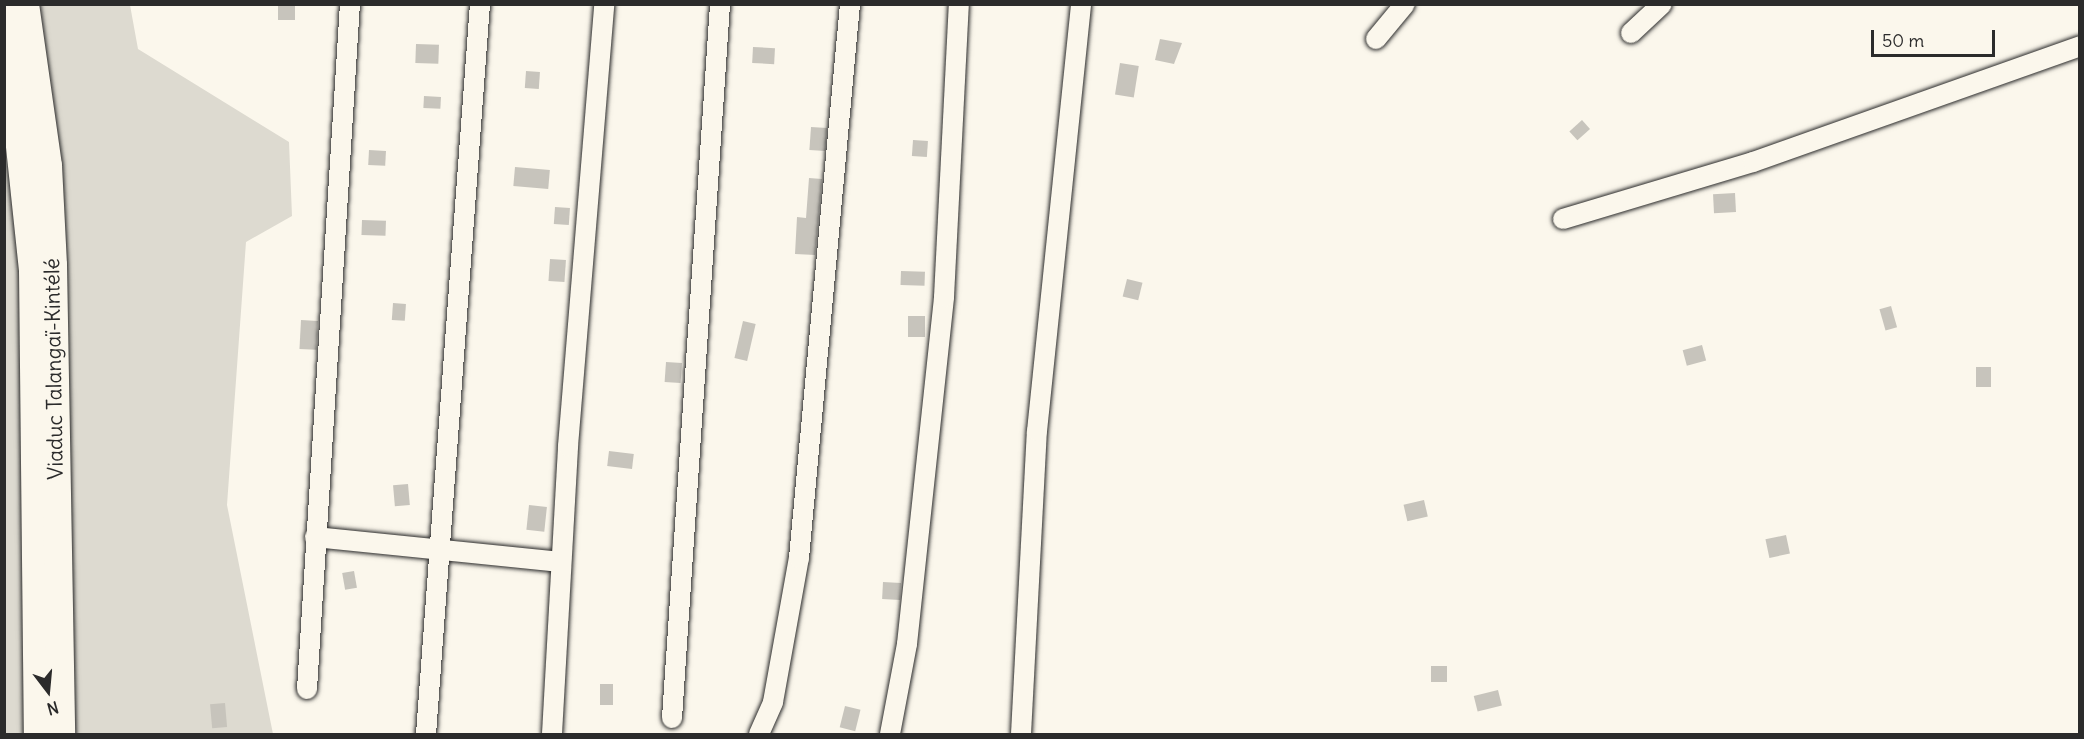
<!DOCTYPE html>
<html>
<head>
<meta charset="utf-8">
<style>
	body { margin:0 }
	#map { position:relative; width:2084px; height:739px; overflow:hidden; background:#fbf7ec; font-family:Delius,sans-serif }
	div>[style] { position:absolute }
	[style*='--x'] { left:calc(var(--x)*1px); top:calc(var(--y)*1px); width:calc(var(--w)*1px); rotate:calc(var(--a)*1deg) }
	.green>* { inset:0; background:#dddad0 }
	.building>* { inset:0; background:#c7c4bc; transform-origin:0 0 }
	.roads { filter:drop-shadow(0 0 2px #2b2b2b) drop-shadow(0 0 2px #2b2b2b) }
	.minor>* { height:20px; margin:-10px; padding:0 10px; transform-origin:10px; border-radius:10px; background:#fbf7ec }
	.highway>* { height:28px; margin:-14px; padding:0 14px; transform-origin:14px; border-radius:14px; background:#fbf7ec }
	span { translate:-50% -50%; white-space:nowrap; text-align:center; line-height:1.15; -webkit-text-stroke:5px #fbf7ec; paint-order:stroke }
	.street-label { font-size:21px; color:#2b2b2b }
	.frame { position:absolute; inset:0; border:6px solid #2b2b2b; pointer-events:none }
	.north { position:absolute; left:18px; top:661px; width:60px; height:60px; -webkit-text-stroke:4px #fbf7ec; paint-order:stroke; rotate:164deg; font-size:16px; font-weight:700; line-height:24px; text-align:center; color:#2b2b2b }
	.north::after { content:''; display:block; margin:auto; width:21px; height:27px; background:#2b2b2b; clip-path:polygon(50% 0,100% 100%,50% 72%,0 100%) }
	.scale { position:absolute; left:1871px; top:30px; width:124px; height:27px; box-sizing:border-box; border:3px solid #2b2b2b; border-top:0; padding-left:8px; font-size:18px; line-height:21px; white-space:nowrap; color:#2b2b2b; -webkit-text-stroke:4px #fbf7ec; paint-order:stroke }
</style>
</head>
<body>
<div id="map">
	<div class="green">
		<div style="clip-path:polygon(4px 5px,130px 5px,138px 49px,289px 142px,292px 216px,246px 242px,227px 505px,273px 734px,5px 734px)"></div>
	</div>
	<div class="building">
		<div style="left:278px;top:4px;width:17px;height:16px"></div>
		<div style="clip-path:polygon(1160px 39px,1182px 43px,1174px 64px,1155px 60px)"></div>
		<div style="left:416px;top:44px;width:23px;height:19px;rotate:2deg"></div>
		<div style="left:753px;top:47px;width:22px;height:16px;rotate:3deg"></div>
		<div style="left:1120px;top:63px;width:19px;height:32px;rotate:9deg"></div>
		<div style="left:526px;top:71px;width:14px;height:17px;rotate:4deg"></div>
		<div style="left:424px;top:96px;width:17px;height:12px;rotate:3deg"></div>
		<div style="left:1582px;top:120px;width:12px;height:17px;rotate:48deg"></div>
		<div style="left:811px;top:127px;width:16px;height:23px;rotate:4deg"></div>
		<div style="left:913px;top:140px;width:15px;height:16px;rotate:4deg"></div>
		<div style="left:369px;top:150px;width:17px;height:15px;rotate:3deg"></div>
		<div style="left:515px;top:167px;width:35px;height:19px;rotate:5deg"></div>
		<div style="clip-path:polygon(809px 178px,822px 179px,815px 255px,795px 254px,797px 217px,806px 218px)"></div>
		<div style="left:1735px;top:193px;width:19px;height:22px;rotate:87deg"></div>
		<div style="left:555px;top:207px;width:15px;height:17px;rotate:4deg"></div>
		<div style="left:362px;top:220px;width:24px;height:15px;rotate:2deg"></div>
		<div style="left:550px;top:259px;width:16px;height:22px;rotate:4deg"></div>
		<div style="left:901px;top:271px;width:24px;height:14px;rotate:2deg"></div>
		<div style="left:1127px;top:279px;width:16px;height:18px;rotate:14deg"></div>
		<div style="left:393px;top:303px;width:13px;height:17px;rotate:4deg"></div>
		<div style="left:1891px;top:306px;width:22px;height:12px;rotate:74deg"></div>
		<div style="left:908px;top:316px;width:17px;height:21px"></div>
		<div style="left:301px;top:320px;width:17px;height:29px;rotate:3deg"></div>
		<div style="left:743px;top:321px;width:13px;height:38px;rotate:13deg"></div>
		<div style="left:1702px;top:345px;width:16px;height:20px;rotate:75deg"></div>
		<div style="left:666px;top:362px;width:16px;height:20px;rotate:4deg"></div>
		<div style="left:1976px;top:367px;width:15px;height:20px"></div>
		<div style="left:609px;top:451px;width:25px;height:15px;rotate:7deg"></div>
		<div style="left:408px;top:484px;width:21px;height:15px;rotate:85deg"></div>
		<div style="left:1424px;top:500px;width:17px;height:21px;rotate:77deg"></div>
		<div style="left:529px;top:505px;width:18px;height:25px;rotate:6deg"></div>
		<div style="left:1786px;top:535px;width:19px;height:21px;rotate:78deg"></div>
		<div style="left:354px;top:571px;width:17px;height:12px;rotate:80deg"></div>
		<div style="left:883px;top:582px;width:18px;height:17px;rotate:3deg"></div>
		<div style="left:1431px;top:666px;width:16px;height:16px"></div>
		<div style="left:600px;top:684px;width:13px;height:21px"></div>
		<div style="left:1498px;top:690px;width:16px;height:25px;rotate:76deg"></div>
		<div style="left:225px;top:703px;width:24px;height:15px;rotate:85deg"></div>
		<div style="left:845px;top:706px;width:16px;height:22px;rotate:14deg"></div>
	</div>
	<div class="roads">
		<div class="minor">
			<div style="--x:1631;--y:33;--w:42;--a:-43.1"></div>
			<div style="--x:1376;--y:39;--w:45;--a:-50.4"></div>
			<div style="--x:1563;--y:219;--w:198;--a:-16.7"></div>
			<div style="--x:1753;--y:162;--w:347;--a:-19.5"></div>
			<div style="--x:315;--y:537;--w:247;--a:5.8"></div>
			<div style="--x:307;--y:689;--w:686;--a:-86.41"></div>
			<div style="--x:672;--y:718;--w:716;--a:-86.15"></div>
			<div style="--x:426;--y:734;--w:732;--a:-85.77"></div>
			<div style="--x:552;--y:734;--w:288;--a:-86.8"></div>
			<div style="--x:568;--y:446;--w:443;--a:-85.3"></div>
			<div style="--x:759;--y:734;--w:35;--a:-66"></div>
			<div style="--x:773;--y:702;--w:146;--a:-79.8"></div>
			<div style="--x:799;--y:558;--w:556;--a:-84.74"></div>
			<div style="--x:890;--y:734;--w:92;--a:-79.3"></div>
			<div style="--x:907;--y:644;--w:349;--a:-83.9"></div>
			<div style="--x:944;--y:297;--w:293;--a:-87.1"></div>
			<div style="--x:1021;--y:734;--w:303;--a:-87"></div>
			<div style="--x:1037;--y:431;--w:429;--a:-84.1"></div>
		</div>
		<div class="highway">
			<div style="--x:5;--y:4;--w:268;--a:84"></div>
			<div style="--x:33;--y:271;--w:463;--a:89.4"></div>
			<div style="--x:25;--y:4;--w:164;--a:81.9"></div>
			<div style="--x:48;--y:166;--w:99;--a:87.1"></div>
			<div style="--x:53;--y:265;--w:469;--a:89"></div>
		</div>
	</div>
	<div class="street-label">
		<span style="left:54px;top:369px;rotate:-91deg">Viaduc Talangaï-Kintélé</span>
	</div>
	<div class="frame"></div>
	<div class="north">N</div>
	<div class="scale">50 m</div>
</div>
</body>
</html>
